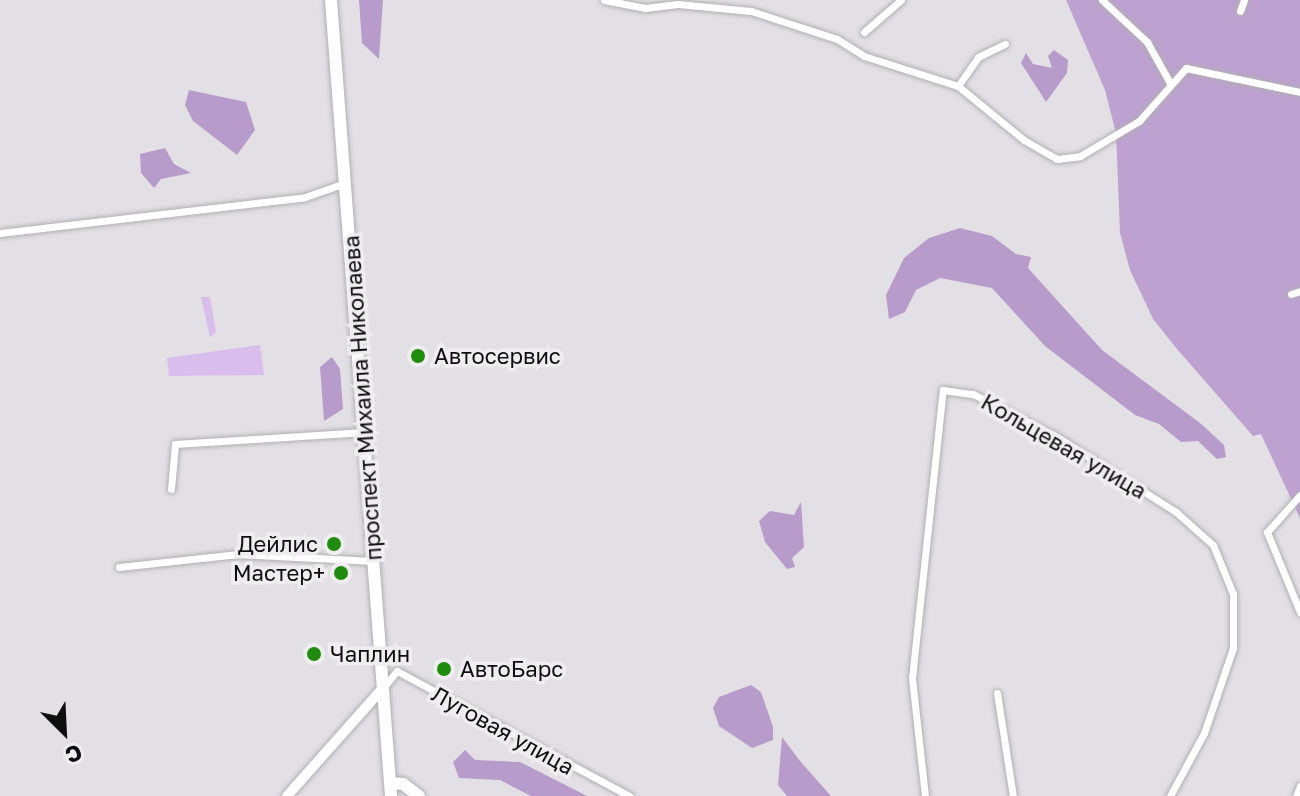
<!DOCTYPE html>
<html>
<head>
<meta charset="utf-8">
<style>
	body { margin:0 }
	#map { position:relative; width:1300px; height:796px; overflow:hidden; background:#e2e0e4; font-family:"Golos Text",sans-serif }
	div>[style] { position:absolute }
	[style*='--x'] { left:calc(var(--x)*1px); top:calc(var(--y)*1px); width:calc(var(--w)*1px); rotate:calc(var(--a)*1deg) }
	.green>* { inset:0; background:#d9bded }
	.forest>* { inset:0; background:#bda1d1 }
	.water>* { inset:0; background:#b79bcb }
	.roads { filter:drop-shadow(0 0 2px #b1afb3) drop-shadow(0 0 2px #b1afb3) }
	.street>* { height:7px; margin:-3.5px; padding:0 3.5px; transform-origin:3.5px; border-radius:3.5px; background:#fff }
	.secondary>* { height:10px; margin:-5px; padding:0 5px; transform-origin:5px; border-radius:5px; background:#fff }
	.primary>* { height:12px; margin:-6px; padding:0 6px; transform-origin:6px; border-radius:6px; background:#fff }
	.dots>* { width:22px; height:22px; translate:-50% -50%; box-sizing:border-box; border:4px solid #f0edf1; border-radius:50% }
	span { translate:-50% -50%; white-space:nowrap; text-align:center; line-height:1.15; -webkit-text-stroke:7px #f0edf1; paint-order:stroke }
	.poi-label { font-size:22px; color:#0e0e0f }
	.left { translate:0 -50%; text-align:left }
	.right { translate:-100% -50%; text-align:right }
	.street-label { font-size:22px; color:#0e0e0f }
	.north { position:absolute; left:24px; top:692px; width:80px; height:80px; -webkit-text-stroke:6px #f0edf1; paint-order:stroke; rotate:156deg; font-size:22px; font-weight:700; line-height:32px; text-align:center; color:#0e0e0f }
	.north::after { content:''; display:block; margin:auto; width:28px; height:36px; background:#0e0e0f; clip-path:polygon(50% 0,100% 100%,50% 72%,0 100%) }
</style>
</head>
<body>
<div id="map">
	<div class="green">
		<div style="clip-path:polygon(201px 297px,210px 297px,216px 332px,210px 337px)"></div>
		<div style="clip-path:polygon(260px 345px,264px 375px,169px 376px,167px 358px)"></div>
	</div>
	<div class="forest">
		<div style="clip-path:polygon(1066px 0,1300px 0,1300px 518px,1261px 434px,1253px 436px,1177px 349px,1153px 319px,1130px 270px,1120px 233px,1116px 133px,1105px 90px)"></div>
	</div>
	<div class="water">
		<div style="clip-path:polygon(359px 0,383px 0,379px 59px,362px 43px)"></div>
		<div style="clip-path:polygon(1054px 50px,1068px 60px,1067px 73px,1046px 102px,1021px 63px,1026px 53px,1033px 64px,1052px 68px,1048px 56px)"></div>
		<div style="clip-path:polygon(189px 90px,246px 102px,255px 130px,237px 155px,193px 121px,185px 105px)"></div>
		<div style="clip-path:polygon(165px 148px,174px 164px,191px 173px,161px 179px,154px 188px,141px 173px,140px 154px)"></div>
		<div style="clip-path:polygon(960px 228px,992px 236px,1016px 254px,1031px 257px,1028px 268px,1102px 350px,1200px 423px,1224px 445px,1226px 457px,1217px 459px,1198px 441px,1181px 442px,1159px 424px,1135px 415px,1045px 346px,992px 288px,940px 278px,916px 290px,905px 312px,889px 319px,886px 295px,904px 258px,929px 238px)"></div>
		<div style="clip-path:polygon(332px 357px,340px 369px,343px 409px,324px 421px,320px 367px)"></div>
		<div style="clip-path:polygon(801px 502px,804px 547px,792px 558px,795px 567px,787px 569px,765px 542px,759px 521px,770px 511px,794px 515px)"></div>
		<div style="clip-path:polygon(751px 685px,761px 692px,773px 727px,773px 740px,752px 748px,719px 726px,713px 708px,719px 697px)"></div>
		<div style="clip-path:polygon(782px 737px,800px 761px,831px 796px,787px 796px,778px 785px)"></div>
		<div style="clip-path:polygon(465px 750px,475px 760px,520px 762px,587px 796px,531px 796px,500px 780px,459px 778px,453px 762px)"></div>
	</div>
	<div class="roads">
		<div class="street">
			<div style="--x:604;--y:0;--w:42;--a:11"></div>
			<div style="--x:645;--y:8;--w:33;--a:-7"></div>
			<div style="--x:678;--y:4;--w:73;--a:5.5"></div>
			<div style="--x:751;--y:11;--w:90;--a:18"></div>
			<div style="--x:837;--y:39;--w:32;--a:32"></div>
			<div style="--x:864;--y:56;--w:99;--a:17.7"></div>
			<div style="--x:958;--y:86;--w:85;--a:39.3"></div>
			<div style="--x:1024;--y:140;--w:38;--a:30"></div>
			<div style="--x:1057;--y:159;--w:23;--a:-7"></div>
			<div style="--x:1080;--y:156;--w:69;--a:-30.7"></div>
			<div style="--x:1139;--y:121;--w:71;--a:-48.4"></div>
			<div style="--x:1186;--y:68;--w:116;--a:11.9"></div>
			<div style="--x:1102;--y:0;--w:62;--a:43"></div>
			<div style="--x:1147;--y:42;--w:47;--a:60.7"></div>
			<div style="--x:1240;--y:11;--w:12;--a:-70"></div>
			<div style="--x:864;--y:32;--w:49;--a:-40.9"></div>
			<div style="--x:958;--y:86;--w:35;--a:-55"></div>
			<div style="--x:978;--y:57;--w:30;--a:-26"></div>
			<div style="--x:0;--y:233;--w:307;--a:-6.7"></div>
			<div style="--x:305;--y:197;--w:42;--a:-19.3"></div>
			<div style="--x:1291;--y:294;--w:9;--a:-18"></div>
			<div style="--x:171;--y:489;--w:45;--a:-84.9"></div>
			<div style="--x:175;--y:444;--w:190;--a:-3.6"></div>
			<div style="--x:1300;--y:495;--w:50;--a:131.7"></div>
			<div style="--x:1267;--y:532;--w:87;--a:67.6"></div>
			<div style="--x:119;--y:567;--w:120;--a:-6.2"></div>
			<div style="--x:238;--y:554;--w:136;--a:2.9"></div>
			<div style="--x:383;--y:688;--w:22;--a:-51"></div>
			<div style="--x:397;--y:671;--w:264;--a:28.3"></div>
			<div style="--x:997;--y:693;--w:104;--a:81.2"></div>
			<div style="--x:925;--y:796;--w:119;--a:-96.3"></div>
			<div style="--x:912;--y:678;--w:290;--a:-83.9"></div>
			<div style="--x:943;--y:390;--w:30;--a:8"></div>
			<div style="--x:973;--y:394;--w:94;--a:27.1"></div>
			<div style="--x:1057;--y:437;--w:141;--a:32.2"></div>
			<div style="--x:1176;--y:512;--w:50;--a:41.7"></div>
			<div style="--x:1213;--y:545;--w:53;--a:67.8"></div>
			<div style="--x:1233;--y:594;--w:54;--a:90"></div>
			<div style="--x:1233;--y:648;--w:90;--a:108.8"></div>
			<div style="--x:1204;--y:733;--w:72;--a:118.4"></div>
			<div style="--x:1296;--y:796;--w:11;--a:-68"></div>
		</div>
		<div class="secondary">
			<div style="--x:287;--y:796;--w:144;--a:-48.4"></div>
		</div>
		<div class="primary">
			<div style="--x:331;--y:0;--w:798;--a:85.69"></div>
			<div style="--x:390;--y:783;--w:13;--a:4"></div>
			<div style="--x:403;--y:784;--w:20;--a:37"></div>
		</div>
	</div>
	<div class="dots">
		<div style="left:418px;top:356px;background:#208c0e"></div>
		<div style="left:334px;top:544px;background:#208c0e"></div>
		<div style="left:341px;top:573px;background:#208c0e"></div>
		<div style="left:314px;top:654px;background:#208c0e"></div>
		<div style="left:444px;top:669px;background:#208c0e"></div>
	</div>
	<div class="poi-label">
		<span class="left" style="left:434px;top:356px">Автосервис</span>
		<span class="right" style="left:318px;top:544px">Дейлис</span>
		<span class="right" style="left:325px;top:573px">Мастер+</span>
		<span class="left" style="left:330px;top:654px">Чаплин</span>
		<span class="left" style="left:460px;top:669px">АвтоБарс</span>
	</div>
	<div class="street-label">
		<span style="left:362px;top:398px;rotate:-94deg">проспект Михаила Николаева</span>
		<span style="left:1064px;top:446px;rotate:30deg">Кольцевая улица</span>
		<span style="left:503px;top:730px;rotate:29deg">Луговая улица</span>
	</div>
	<div class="north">С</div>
</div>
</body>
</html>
